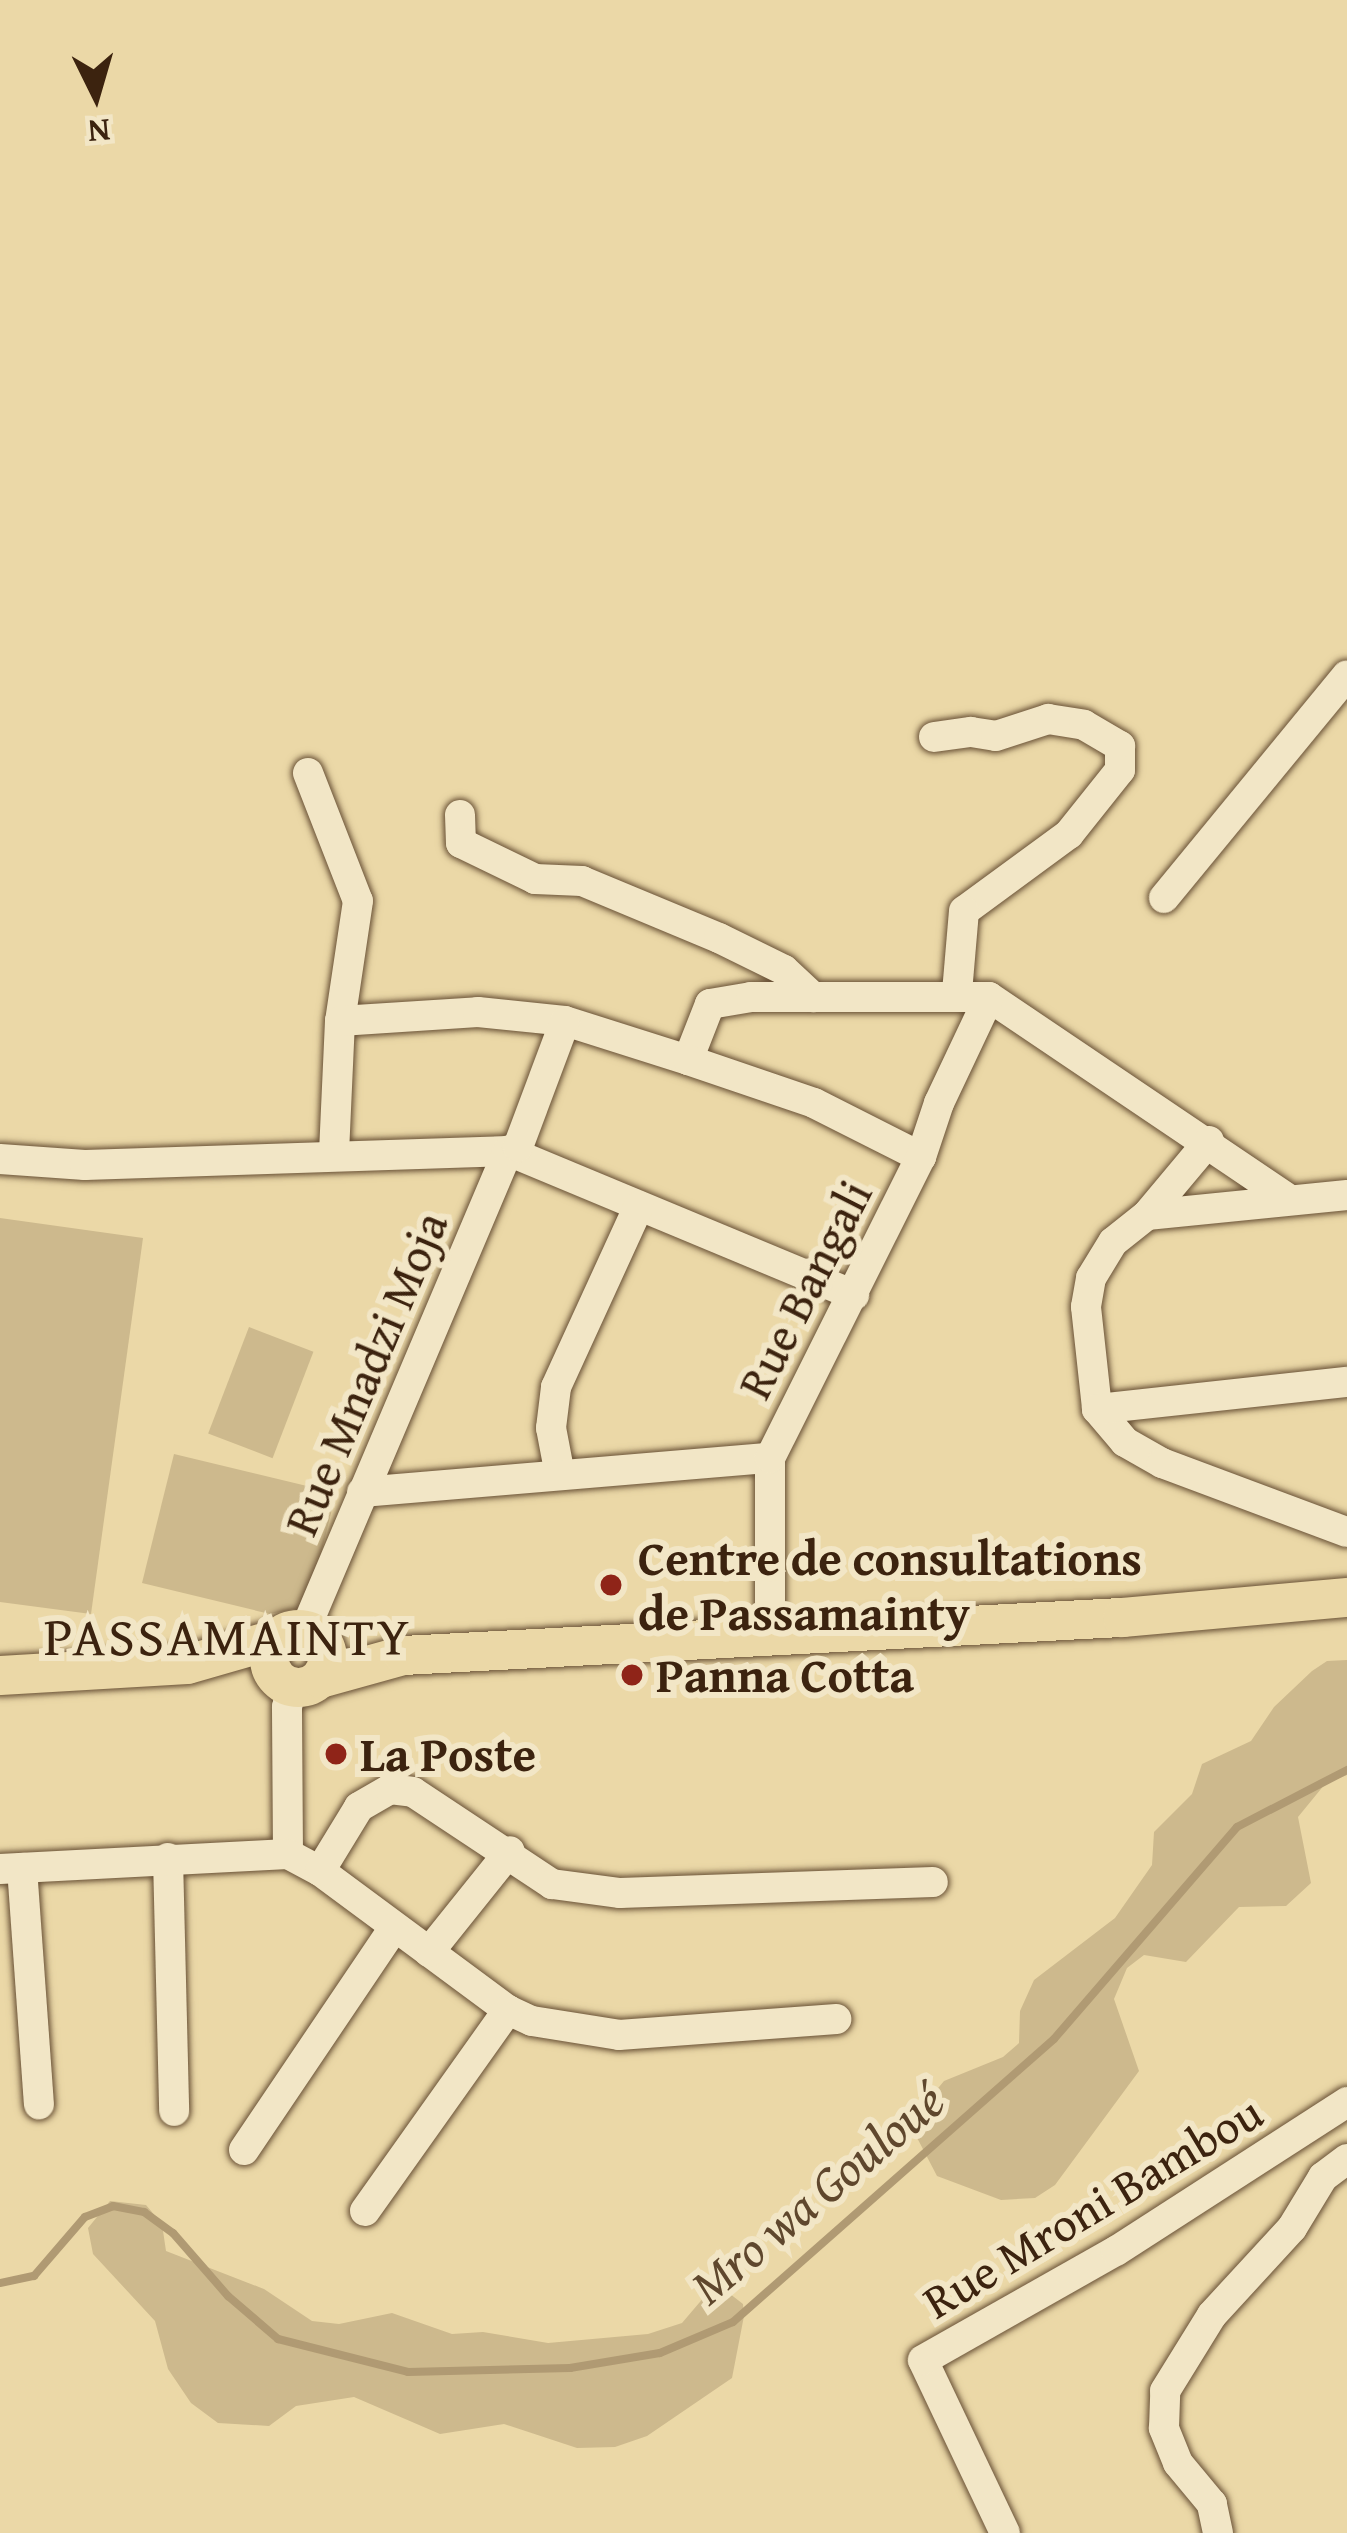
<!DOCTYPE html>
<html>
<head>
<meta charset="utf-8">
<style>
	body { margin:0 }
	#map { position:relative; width:1347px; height:2533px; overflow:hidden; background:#ebd8a7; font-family:"Gentium Book Plus",serif }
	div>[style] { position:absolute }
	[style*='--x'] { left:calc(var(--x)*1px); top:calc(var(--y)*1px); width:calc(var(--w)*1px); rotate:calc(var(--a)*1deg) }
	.green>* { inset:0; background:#cdb98d; transform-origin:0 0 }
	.stream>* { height:8px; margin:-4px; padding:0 4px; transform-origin:4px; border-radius:4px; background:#b09a73 }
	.roads { filter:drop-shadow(0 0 3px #685035) drop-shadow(0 0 3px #685035) }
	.minor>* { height:30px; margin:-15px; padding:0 15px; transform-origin:15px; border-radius:15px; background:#f2e6c6 }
	.major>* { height:39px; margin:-19.5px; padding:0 19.5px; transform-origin:19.5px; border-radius:19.5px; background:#ebd8a7 }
	.major>.ring { margin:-19.5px; padding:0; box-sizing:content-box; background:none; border:39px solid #ebd8a7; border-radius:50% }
	.dots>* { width:33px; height:33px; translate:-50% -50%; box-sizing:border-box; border:6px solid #f2e6c6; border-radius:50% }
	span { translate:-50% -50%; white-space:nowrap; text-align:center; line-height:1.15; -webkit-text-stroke:12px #f2e6c6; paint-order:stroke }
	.street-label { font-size:48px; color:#3c230f }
	.poi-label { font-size:48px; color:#3c230f; font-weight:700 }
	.left { translate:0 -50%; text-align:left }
	.water-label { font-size:51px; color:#5f472d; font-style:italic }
	.quarter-label { font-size:54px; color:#3c230f; letter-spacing:3px }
	.north { position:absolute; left:36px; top:36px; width:120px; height:120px; -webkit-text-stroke:9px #f2e6c6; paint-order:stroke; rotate:175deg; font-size:33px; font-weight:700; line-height:48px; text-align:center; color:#3c230f }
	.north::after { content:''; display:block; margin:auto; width:42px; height:54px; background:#3c230f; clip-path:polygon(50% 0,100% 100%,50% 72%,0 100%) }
</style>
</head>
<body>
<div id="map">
	<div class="green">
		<div style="clip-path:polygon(0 1218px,143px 1238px,91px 1614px,0 1602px)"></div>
		<div style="left:249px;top:1327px;width:69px;height:114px;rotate:21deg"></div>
		<div style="clip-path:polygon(174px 1454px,336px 1493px,308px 1606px,270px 1614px,142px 1583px)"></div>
		<div style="clip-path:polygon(1347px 1660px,1347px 1775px,1325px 1784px,1298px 1817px,1311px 1883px,1286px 1906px,1239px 1907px,1186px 1962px,1144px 1955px,1127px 1968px,1114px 1999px,1139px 2071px,1055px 2185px,1035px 2198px,1001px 2200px,937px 2176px,913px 2130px,929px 2099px,944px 2081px,1003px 2057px,1019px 2043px,1020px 2011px,1034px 1980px,1115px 1918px,1152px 1865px,1154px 1832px,1192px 1794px,1202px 1764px,1251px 1741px,1274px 1707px,1312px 1671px,1327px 1661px)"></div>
		<div style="clip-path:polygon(110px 2201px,146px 2205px,162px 2224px,166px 2251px,264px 2289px,312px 2321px,339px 2324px,392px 2313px,452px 2334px,483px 2332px,548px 2343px,648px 2334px,682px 2323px,705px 2296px,725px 2290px,743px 2304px,744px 2316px,732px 2378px,647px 2436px,615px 2447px,577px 2448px,504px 2424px,440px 2434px,354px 2397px,296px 2406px,269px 2426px,218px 2423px,191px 2403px,168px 2369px,155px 2321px,93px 2254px,88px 2228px)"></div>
	</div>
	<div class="stream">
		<div style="--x:0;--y:2283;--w:35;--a:-12"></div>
		<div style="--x:34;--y:2276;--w:78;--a:-49.2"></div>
		<div style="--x:85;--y:2217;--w:30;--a:-21"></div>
		<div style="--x:113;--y:2206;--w:32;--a:11"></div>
		<div style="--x:144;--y:2212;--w:36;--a:36"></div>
		<div style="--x:173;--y:2233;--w:84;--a:48.9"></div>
		<div style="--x:228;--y:2296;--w:66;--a:40.7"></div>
		<div style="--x:278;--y:2339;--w:134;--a:14.2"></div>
		<div style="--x:408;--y:2372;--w:162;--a:-1.4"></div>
		<div style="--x:570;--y:2368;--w:91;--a:-9.5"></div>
		<div style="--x:660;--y:2353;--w:79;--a:-23"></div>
		<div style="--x:733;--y:2322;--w:428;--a:-41.4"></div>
		<div style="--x:1054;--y:2039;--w:280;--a:-49.2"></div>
		<div style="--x:1237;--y:1827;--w:124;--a:-27.4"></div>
	</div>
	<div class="roads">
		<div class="minor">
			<div style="--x:934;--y:737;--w:37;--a:-8"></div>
			<div style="--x:971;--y:732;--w:25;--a:9"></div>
			<div style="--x:996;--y:736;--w:55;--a:-18.1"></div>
			<div style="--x:1048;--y:719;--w:36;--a:9"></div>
			<div style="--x:1084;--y:725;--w:42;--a:30.3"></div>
			<div style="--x:1120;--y:746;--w:24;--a:90"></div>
			<div style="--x:1120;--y:770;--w:82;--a:128.6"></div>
			<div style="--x:1069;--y:834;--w:130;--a:143.7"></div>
			<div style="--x:964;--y:911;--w:82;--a:94.9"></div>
			<div style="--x:308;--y:773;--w:137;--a:68.7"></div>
			<div style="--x:358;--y:901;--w:121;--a:98.5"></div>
			<div style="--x:460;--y:815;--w:28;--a:88"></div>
			<div style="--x:461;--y:843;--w:82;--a:25.9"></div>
			<div style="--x:535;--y:879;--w:47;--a:2.4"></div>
			<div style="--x:582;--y:881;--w:148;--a:22.6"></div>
			<div style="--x:719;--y:938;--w:72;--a:26.2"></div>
			<div style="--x:784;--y:970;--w:40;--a:43"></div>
			<div style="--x:1164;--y:898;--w:288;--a:-50.6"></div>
			<div style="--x:688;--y:1060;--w:60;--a:-68.6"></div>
			<div style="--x:710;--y:1004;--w:42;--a:-9.7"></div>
			<div style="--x:751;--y:997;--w:238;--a:0"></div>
			<div style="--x:989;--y:997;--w:363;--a:34"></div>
			<div style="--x:1209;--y:1141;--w:97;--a:130"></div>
			<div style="--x:1147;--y:1215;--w:43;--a:141.5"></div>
			<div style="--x:1113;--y:1242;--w:42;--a:121.4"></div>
			<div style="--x:1091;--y:1278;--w:29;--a:100"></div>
			<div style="--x:1086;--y:1307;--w:103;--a:83.8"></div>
			<div style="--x:1097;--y:1409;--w:43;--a:49.7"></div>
			<div style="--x:1125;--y:1442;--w:43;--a:29.6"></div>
			<div style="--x:1162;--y:1463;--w:197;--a:20.5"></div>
			<div style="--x:334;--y:1153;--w:132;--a:-87.4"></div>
			<div style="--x:340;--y:1021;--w:138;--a:-3.7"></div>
			<div style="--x:478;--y:1012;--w:87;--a:5.9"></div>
			<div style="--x:565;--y:1021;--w:129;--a:17.6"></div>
			<div style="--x:688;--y:1060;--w:133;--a:18.8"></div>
			<div style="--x:814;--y:1103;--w:120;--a:26.8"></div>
			<div style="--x:0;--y:1159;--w:85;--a:4"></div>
			<div style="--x:85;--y:1165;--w:423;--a:-1.9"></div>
			<div style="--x:508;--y:1151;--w:375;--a:22.6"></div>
			<div style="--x:1147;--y:1215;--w:201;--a:-5.7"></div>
			<div style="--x:1097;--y:1409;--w:251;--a:-6.2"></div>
			<div style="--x:560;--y:1475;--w:48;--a:-100.8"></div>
			<div style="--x:551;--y:1428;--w:41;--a:-83"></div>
			<div style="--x:556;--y:1387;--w:199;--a:-65.4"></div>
			<div style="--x:362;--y:1492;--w:409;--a:-4.8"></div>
			<div style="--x:305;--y:1630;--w:520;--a:-67.03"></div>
			<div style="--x:508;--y:1151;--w:11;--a:-22"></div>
			<div style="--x:518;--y:1147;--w:134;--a:-69.5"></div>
			<div style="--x:770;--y:1636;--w:178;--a:-90"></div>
			<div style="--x:770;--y:1458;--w:337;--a:-63.4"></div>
			<div style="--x:921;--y:1157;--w:57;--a:-71.6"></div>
			<div style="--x:939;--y:1103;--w:117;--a:-64.7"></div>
			<div style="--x:288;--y:1854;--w:147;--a:-90.4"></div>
			<div style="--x:287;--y:1707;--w:21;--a:-76"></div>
			<div style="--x:168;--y:1858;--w:253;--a:88.6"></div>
			<div style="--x:22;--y:1868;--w:237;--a:85.9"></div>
			<div style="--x:0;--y:1869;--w:288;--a:-3"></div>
			<div style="--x:288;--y:1854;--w:36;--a:28"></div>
			<div style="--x:320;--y:1871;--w:234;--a:36.5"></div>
			<div style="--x:508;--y:2010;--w:26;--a:25"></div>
			<div style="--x:532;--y:2021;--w:88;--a:9.1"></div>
			<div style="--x:619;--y:2035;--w:218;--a:-4.2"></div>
			<div style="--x:320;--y:1871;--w:75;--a:-58.6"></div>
			<div style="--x:359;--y:1807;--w:36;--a:-30"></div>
			<div style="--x:390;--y:1789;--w:23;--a:7"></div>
			<div style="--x:413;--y:1792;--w:167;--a:33.5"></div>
			<div style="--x:552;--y:1884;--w:69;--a:7.5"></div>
			<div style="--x:620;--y:1893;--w:313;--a:-2"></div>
			<div style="--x:429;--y:1952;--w:129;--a:-51.3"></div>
			<div style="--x:244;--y:2150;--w:267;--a:-56"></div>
			<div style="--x:365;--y:2211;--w:247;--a:-54.6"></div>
			<div style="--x:1005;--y:2533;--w:191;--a:-115.4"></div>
			<div style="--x:923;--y:2360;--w:222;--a:-29.5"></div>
			<div style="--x:1116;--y:2251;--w:275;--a:-32.8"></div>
			<div style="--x:1218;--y:2533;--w:30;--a:-102"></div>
			<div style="--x:1212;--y:2504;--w:53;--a:-129.7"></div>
			<div style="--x:1178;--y:2463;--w:38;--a:-112"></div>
			<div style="--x:1164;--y:2428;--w:37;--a:-88"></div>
			<div style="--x:1165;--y:2391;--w:89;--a:-58.3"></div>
			<div style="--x:1212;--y:2315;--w:118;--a:-47.4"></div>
			<div style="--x:1292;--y:2228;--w:60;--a:-58.7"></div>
			<div style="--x:1323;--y:2177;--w:30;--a:-37"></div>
		</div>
		<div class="major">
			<div class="ring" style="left:269px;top:1629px;width:19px;height:19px"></div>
			<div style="--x:0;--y:1675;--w:187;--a:-3.4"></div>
			<div style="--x:187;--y:1664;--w:94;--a:-16.1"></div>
			<div style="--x:320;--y:1678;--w:86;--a:-15.5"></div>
			<div style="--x:403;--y:1655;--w:720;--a:-3.03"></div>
			<div style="--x:1122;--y:1617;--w:226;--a:-5.1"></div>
		</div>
	</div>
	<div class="dots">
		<div style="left:611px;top:1585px;background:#8f2418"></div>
		<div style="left:632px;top:1675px;background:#8f2418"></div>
		<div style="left:336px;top:1754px;background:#8f2418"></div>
	</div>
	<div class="street-label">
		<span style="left:804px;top:1289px;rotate:-63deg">Rue Bangali</span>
		<span style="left:365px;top:1373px;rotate:-67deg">Rue Mnadzi Moja</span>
		<span style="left:1092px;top:2206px;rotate:-31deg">Rue Mroni Bambou</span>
	</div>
	<div class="poi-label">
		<span class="left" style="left:638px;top:1585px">Centre de consultations<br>de Passamainty</span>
		<span class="left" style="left:656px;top:1675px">Panna Cotta</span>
		<span class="left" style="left:360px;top:1754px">La Poste</span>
	</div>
	<div class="water-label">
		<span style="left:817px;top:2193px;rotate:-40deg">Mro wa Gouloué</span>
	</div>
	<div class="quarter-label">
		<span style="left:228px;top:1636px">PASSAMAINTY</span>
	</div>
	<div class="north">N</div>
</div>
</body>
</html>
